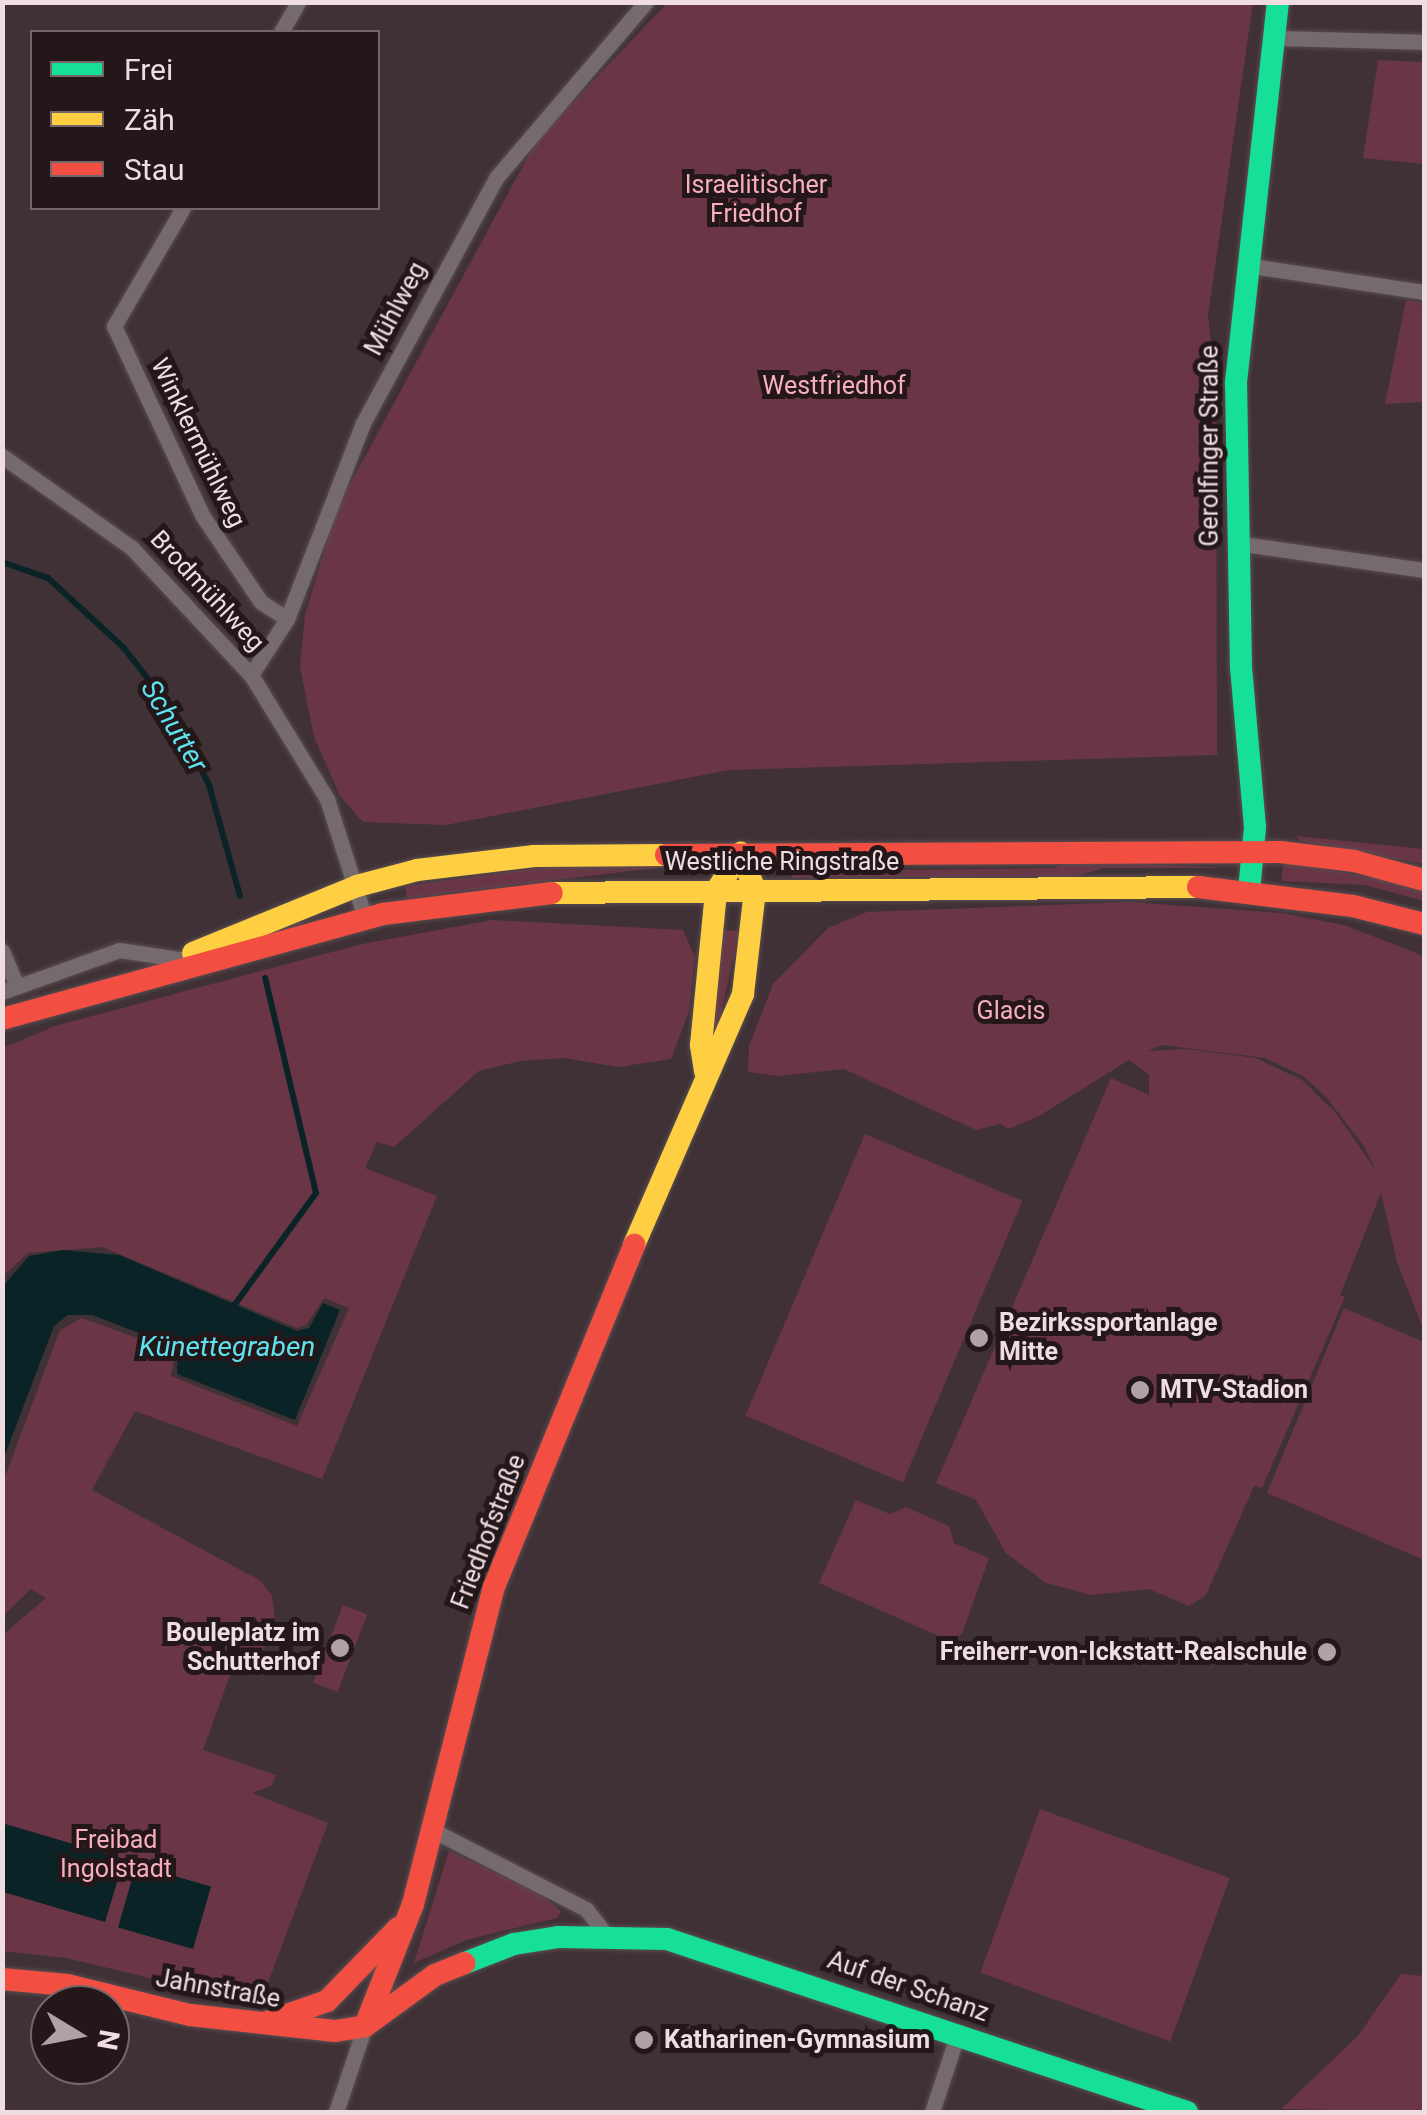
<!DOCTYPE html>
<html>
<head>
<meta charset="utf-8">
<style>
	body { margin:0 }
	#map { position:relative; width:1427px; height:2115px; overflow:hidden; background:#3f3135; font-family:Roboto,sans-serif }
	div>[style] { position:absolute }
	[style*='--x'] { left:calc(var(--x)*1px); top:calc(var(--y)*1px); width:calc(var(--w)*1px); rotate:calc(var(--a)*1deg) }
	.green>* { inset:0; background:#6a3646; transform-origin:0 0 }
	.water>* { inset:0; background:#0a2326; transform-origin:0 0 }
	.stream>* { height:6px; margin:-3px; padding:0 3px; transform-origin:3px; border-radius:3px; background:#0a2326 }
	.roads { filter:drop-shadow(0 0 2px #5a4d51) drop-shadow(0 0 2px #5a4d51) }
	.street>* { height:15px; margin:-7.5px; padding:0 7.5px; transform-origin:7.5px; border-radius:7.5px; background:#756a6d }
	.fast>* { height:22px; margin:-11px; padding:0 11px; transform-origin:11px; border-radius:11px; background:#16e098 }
	.slow>* { height:22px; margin:-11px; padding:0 11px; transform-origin:11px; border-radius:11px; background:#ffcf43 }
	.jam>* { height:22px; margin:-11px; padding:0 11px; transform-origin:11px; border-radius:11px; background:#f24e42 }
	.dots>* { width:28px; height:28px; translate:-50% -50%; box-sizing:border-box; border:5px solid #23171a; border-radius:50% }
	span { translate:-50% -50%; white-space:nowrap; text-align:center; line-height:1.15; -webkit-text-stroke:10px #23171a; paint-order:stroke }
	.park-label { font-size:25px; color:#f9adc1 }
	.street-label { font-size:25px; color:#efdde1 }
	.poi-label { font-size:25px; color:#efdde1; font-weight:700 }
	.left { translate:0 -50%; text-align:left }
	.right { translate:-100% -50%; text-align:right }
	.water-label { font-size:28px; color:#5de3ee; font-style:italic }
	.frame { position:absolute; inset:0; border:5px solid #efdde1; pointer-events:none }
	.legend { position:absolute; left:30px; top:30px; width:350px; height:180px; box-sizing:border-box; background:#23171a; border:2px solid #75666a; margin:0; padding:12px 18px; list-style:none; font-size:30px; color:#efdde1 }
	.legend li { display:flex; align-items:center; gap:20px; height:50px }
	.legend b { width:50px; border:2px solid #75666a }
	.north { position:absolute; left:30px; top:1985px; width:100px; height:100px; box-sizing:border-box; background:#23171a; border:2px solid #75666a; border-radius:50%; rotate:100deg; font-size:28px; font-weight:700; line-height:40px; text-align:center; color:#efdde1 }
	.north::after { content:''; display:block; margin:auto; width:35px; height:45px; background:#b1a1a5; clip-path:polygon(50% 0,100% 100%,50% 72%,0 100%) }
</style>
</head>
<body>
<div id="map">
	<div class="green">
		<div style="clip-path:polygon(668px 2px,1253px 3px,1208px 316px,1216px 381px,1217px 755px,729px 770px,446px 825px,363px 822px,340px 796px,314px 737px,300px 667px,305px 615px,337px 508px,537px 140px)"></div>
		<div style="clip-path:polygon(1378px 60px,1424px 62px,1423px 164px,1363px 158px)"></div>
		<div style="clip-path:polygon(1406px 300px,1424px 303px,1424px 402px,1385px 404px)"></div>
		<div style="clip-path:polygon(1297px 836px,1424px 849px,1424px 864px,1300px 841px)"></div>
		<div style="clip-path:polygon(1073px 861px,1230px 868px,1103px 868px,1079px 876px,792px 878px,792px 871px,1054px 868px)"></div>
		<div style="clip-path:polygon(1284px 862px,1390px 881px,1424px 892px,1424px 901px,1365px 885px,1281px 881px)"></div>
		<div style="clip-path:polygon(680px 865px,407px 898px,405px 886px,545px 867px)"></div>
		<div style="clip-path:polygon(evenodd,1130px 902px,1282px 913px,1344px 925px,1424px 956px,1424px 1331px,1397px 1262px,1381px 1193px,1340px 1295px,1345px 1297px,1262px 1488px,1254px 1486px,1206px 1595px,1189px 1606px,1149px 1589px,1092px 1595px,1046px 1583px,1006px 1553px,976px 1500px,936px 1483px,1111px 1078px,1149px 1095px,1149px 1075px,1129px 1060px,1039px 1116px,1009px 1129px,1000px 1124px,976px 1130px,844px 1069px,778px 1076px,748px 1072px,749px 1046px,773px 984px,828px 928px,867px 912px,1130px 902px,1162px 1045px,1265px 1058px,1303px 1076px,1326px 1097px,1364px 1146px,1377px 1172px,1336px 1113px,1302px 1080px,1256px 1058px,1188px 1049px,1148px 1051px,1162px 1045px)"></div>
		<div style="clip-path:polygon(492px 920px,683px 930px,695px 957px,689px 1011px,671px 1059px,618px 1067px,564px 1058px,520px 1061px,479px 1071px,394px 1147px,377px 1142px,365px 1168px,437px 1196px,322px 1479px,135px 1411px,92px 1490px,261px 1581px,272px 1596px,275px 1617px,264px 1649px,230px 1675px,203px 1750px,276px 1775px,271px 1786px,252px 1793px,328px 1823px,260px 2004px,66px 1958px,3px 1951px,3px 1635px,46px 1598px,31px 1589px,3px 1616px,3px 1482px,60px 1330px,82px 1318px,165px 1348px,174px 1360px,171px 1376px,297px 1426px,349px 1308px,324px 1298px,306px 1325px,297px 1328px,102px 1247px,28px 1253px,3px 1276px,3px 1048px,55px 1026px,362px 944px)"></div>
		<div style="clip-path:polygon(721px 930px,739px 931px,715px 1041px,706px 1033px)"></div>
		<div style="left:865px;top:1134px;width:171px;height:306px;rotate:23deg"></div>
		<div style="clip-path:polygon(1344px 1308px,1424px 1342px,1424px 1560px,1267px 1493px)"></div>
		<div style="clip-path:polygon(856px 1500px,890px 1514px,906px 1507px,949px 1526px,954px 1543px,989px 1558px,962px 1634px,950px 1641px,819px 1583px)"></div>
		<div style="left:343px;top:1605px;width:26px;height:83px;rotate:21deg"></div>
		<div style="left:1040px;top:1809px;width:202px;height:174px;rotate:20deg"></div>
		<div style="clip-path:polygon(449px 1851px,539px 1893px,561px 1911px,557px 1918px,466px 1940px,414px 1963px)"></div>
		<div style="clip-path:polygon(1401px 1974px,1424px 1976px,1424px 2112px,1281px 2109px,1358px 2036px)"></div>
	</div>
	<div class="water">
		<div style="clip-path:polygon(63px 1250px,119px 1255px,297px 1331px,309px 1328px,323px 1303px,340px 1310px,295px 1420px,177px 1374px,178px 1351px,157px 1340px,92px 1315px,68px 1315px,54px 1326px,3px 1460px,3px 1286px,29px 1256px)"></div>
		<div style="clip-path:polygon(2px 1823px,124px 1859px,105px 1922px,3px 1892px)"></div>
		<div style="left:136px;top:1865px;width:78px;height:65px;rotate:16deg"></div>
	</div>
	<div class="stream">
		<div style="--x:2;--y:562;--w:49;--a:19.2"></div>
		<div style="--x:48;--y:578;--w:103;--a:42.6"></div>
		<div style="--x:124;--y:648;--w:73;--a:52.2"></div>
		<div style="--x:169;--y:706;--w:89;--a:63.1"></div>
		<div style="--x:209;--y:785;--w:115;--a:74.4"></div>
		<div style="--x:233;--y:1307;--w:141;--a:-53.9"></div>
		<div style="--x:316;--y:1193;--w:221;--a:-103.3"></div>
	</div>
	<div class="roads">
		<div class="street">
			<div style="--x:281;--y:32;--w:34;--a:-60"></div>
			<div style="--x:1276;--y:38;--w:148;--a:1.5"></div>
			<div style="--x:183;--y:208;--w:137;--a:120.3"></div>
			<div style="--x:114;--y:326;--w:208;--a:65"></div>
			<div style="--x:202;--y:515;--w:105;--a:55.9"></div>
			<div style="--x:261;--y:602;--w:31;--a:33"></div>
			<div style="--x:1245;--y:265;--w:181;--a:8.6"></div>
			<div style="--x:2;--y:456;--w:159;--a:35.3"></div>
			<div style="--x:132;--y:548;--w:174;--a:46.9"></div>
			<div style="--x:251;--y:675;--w:145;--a:58.5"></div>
			<div style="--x:327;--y:799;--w:125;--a:72.3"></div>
			<div style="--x:1236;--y:543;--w:190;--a:8.2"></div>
			<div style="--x:251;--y:675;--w:67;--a:-57.3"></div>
			<div style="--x:287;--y:619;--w:210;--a:-68.8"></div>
			<div style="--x:363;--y:423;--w:279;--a:-61.5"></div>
			<div style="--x:496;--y:178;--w:231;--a:-49.6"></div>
			<div style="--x:2;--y:951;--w:38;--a:67"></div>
			<div style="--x:2;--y:992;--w:124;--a:-19.7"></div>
			<div style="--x:119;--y:950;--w:62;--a:8.4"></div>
			<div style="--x:434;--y:1831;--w:171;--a:27.2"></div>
			<div style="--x:586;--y:1909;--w:34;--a:52"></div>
			<div style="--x:336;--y:2112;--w:91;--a:-71.4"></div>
			<div style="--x:932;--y:2112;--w:83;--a:-71.8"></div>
		</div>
		<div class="fast">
			<div style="--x:1249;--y:891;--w:64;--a:-84.6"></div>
			<div style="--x:1255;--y:827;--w:160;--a:-95"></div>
			<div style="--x:1241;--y:668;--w:286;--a:-91"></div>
			<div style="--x:1236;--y:382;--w:382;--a:-83.7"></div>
			<div style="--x:465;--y:1963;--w:53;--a:-21.2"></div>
			<div style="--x:514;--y:1944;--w:46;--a:-8.8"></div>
			<div style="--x:559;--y:1937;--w:108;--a:1.1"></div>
			<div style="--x:667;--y:1939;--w:548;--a:18.4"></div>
		</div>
		<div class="slow">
			<div style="--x:552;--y:893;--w:646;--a:-0.53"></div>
			<div style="--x:193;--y:953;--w:177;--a:-22.2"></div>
			<div style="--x:357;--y:886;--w:62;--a:-14.9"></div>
			<div style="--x:417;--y:870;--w:118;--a:-6.8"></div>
			<div style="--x:534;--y:856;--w:132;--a:-0.4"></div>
			<div style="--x:705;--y:1071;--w:26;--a:-99"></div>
			<div style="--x:701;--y:1045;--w:155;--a:-84.4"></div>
			<div style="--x:716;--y:891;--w:45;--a:-56.7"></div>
			<div style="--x:634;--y:1245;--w:274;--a:-66.5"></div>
			<div style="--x:743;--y:994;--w:105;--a:-83.4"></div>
			<div style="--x:755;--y:890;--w:40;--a:-111"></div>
		</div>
		<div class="jam">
			<div style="--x:666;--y:855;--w:614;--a:-0.28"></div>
			<div style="--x:1280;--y:852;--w:75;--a:6.9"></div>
			<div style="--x:1354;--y:861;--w:73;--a:15.2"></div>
			<div style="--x:1198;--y:887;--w:156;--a:7"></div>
			<div style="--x:1353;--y:906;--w:73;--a:14.2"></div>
			<div style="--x:2;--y:1019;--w:395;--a:-15.4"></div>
			<div style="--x:383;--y:914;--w:170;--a:-7.1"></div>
			<div style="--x:2;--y:1979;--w:65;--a:5.3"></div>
			<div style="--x:67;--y:1985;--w:127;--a:13.7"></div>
			<div style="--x:190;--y:2015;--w:146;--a:6.3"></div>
			<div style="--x:335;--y:2031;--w:30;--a:-9"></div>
			<div style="--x:365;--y:2026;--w:87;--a:-36.1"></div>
			<div style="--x:435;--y:1975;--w:32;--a:-22"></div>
			<div style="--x:270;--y:2021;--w:60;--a:-19.3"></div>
			<div style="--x:327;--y:2001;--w:102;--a:-45.8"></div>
			<div style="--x:365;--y:2026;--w:131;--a:-68.5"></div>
			<div style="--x:413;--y:1904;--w:327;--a:-75.7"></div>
			<div style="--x:494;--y:1587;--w:370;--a:-67.7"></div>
		</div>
	</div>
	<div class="dots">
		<div style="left:979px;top:1338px;background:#b1a1a5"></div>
		<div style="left:1140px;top:1390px;background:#b1a1a5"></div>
		<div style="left:340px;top:1648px;background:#b1a1a5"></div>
		<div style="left:1327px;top:1652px;background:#b1a1a5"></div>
		<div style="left:644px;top:2040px;background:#b1a1a5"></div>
	</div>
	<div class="park-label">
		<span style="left:756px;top:200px">Israelitischer<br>Friedhof</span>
		<span style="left:834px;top:386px">Westfriedhof</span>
		<span style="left:1011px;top:1011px">Glacis</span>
		<span style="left:116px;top:1855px">Freibad<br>Ingolstadt</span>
	</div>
	<div class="street-label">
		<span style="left:396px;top:309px;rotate:-62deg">Mühlweg</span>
		<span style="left:198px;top:443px;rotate:64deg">Winklermühlweg</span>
		<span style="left:1210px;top:446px;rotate:-90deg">Gerolfinger Straße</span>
		<span style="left:207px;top:591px;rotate:47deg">Brodmühlweg</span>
		<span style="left:782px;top:862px">Westliche Ringstraße</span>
		<span style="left:489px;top:1532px;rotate:-69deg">Friedhofstraße</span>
		<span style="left:908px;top:1987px;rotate:19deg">Auf der Schanz</span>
		<span style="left:218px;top:1989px;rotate:10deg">Jahnstraße</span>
	</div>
	<div class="poi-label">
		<span class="left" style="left:999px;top:1338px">Bezirkssportanlage<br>Mitte</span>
		<span class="left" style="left:1160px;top:1390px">MTV-Stadion</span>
		<span class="right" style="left:320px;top:1648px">Bouleplatz im<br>Schutterhof</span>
		<span class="right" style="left:1307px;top:1652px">Freiherr-von-Ickstatt-Realschule</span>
		<span class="left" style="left:664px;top:2040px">Katharinen-Gymnasium</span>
	</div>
	<div class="water-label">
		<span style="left:174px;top:726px;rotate:59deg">Schutter</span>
		<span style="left:227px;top:1347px">Künettegraben</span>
	</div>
	<div class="frame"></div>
	<ul class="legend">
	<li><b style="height:12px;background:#16e098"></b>Frei</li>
	<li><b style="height:12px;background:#ffcf43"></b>Zäh</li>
	<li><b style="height:12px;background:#f24e42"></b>Stau</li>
	</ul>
	<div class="north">N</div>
</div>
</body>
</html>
